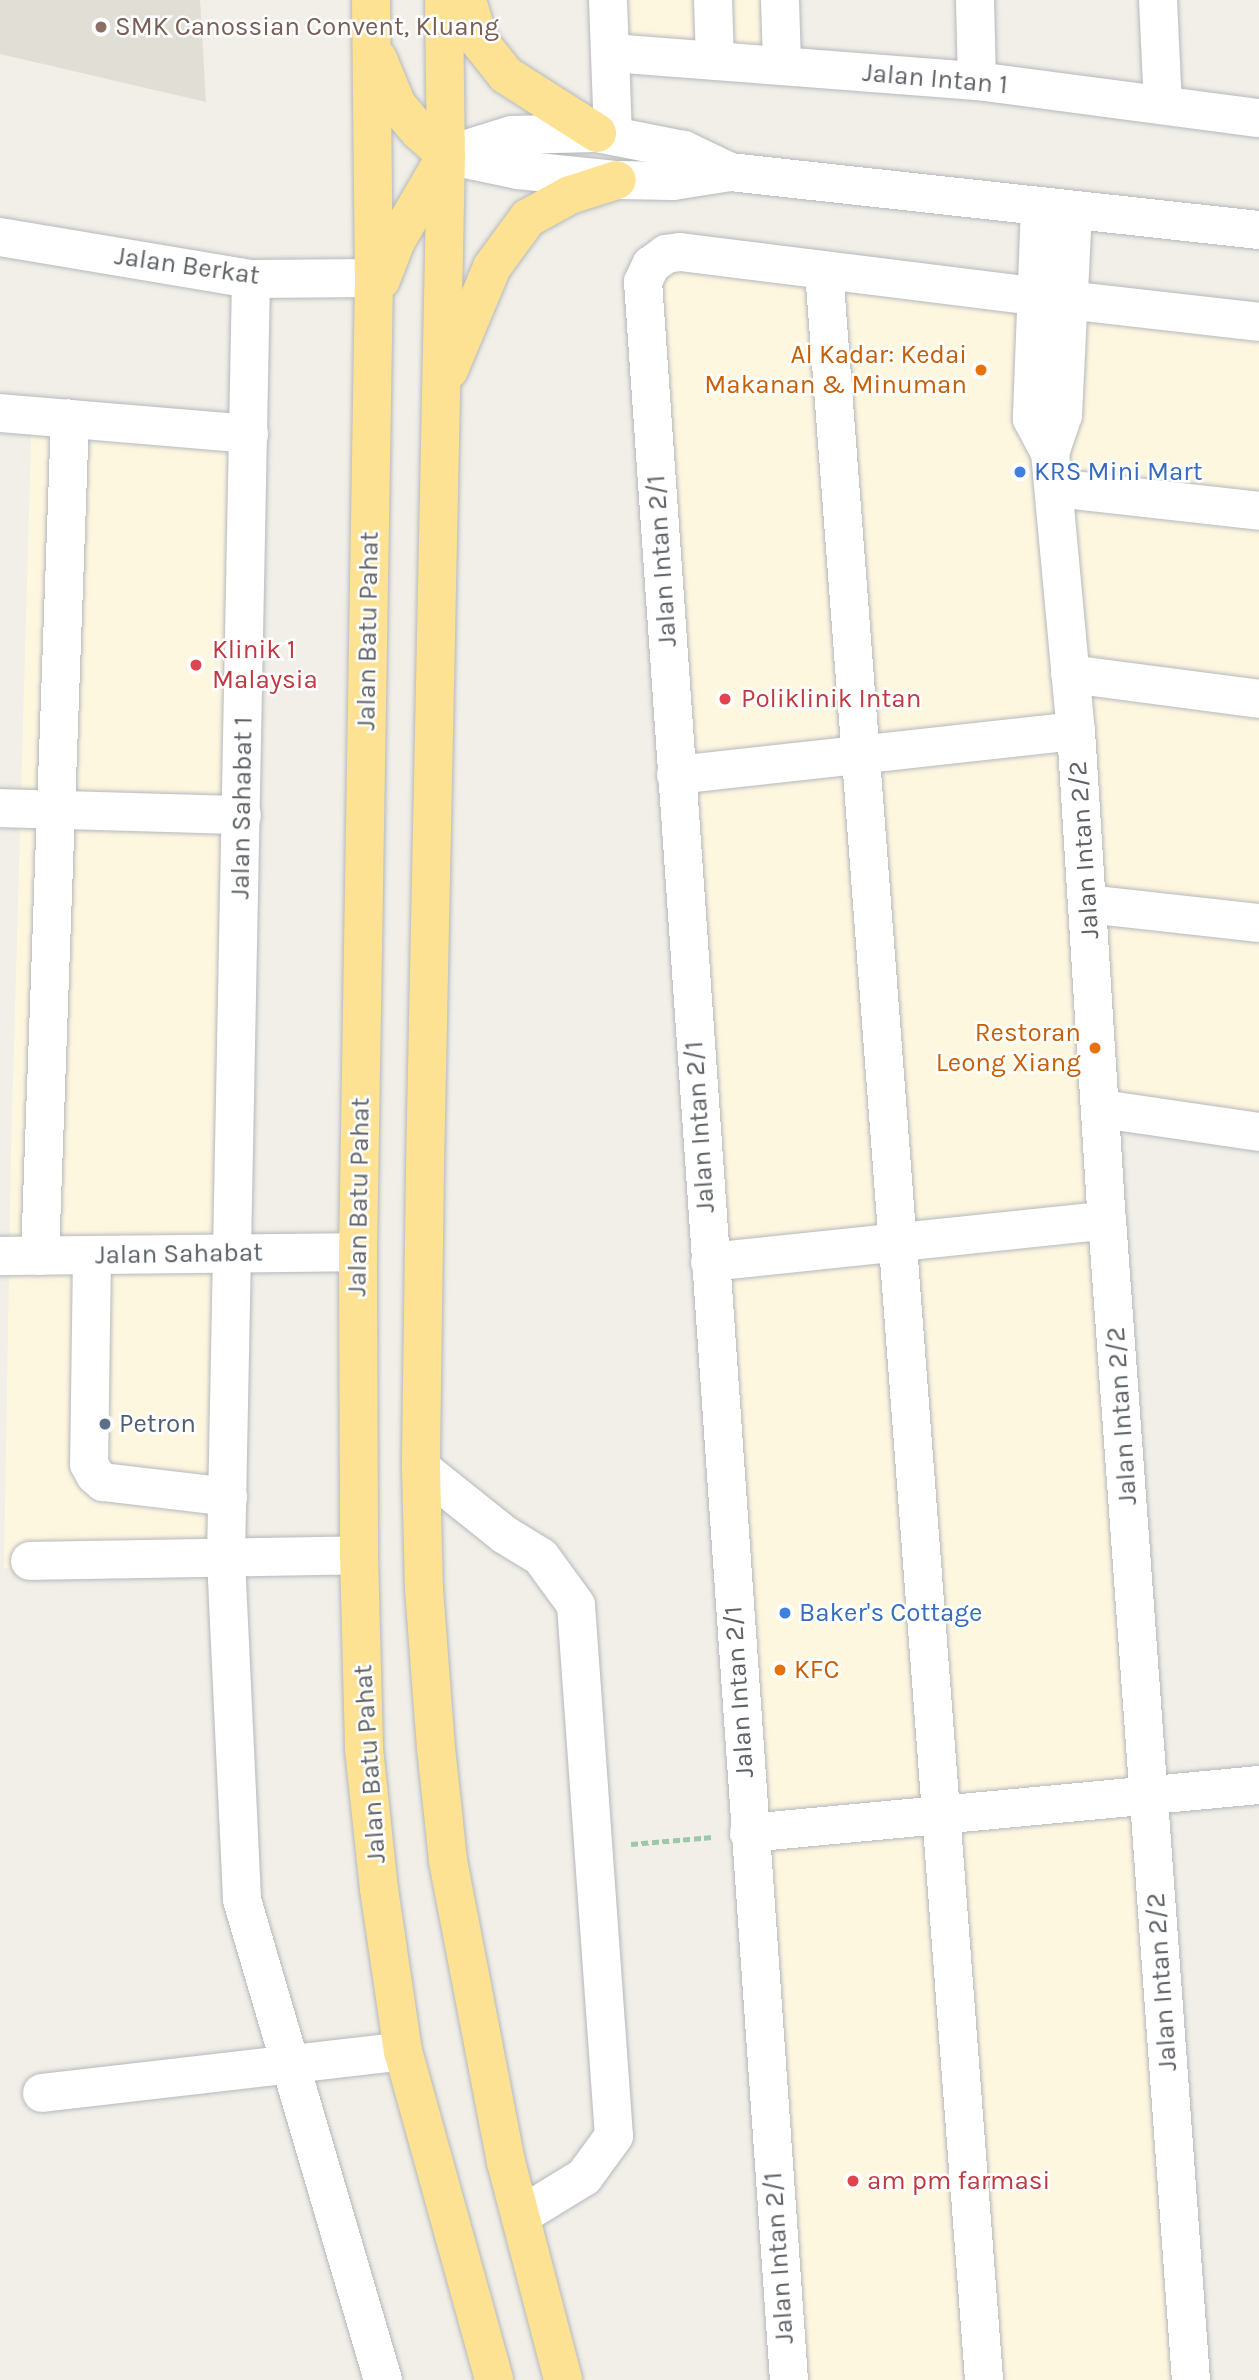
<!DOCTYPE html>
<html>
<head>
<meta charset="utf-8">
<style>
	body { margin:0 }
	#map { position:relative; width:1259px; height:2380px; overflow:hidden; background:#f1efe8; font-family:Karla,sans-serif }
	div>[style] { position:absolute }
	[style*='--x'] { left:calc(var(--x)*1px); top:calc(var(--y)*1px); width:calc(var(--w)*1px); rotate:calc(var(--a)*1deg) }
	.commercial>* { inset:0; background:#fef7e0 }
	.education>* { inset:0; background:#e1ded6 }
	.path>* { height:4.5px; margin-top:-2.25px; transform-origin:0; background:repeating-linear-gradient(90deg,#9cc7a9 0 7px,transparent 0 10.5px) }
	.roads { filter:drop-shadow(0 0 2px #b5b8bc) drop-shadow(0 0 2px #b5b8bc) }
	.minor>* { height:38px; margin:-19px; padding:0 19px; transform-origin:19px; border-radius:19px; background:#fff }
	.highway>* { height:38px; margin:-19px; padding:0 19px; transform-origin:19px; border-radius:19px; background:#fde293 }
	.dots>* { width:19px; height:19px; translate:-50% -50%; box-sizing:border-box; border:4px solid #fff; border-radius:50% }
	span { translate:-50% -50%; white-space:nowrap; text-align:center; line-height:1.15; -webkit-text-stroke:5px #fff; paint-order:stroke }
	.education-label { font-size:26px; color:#785e54 }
	.left { translate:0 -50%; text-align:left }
	.street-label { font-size:26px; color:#5f6368 }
	.food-label { font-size:26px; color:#c56008 }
	.right { translate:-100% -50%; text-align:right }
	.shop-label { font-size:26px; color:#366cbe }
	.health-label { font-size:26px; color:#be3a42 }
	.service-label { font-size:26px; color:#4e5e75 }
</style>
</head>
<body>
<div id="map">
	<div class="commercial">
		<div style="clip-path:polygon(623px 0,789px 0,790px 50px,625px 37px)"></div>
		<div style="clip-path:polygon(662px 237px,1259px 306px,1259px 1145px,1120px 1125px,1203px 2380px,775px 2380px,666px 837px)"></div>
		<div style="clip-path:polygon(32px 404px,236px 423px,211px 1569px,4px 1568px,11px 1154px)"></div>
	</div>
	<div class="education">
		<div style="clip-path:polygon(0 0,200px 0,206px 102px,0 54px)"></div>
	</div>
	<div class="path">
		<div style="--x:631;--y:1844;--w:82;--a:-4.9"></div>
	</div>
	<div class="roads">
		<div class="minor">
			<div style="--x:608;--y:0;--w:134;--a:87.9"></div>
			<div style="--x:713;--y:0;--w:60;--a:88.1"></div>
			<div style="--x:780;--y:0;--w:65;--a:88.2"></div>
			<div style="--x:975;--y:0;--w:81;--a:88.6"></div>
			<div style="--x:1158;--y:0;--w:105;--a:87.3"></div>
			<div style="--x:611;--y:53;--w:367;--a:4.4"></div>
			<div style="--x:977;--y:81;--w:284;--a:7.5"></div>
			<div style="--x:446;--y:155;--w:74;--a:11.8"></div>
			<div style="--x:518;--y:170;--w:100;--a:5.8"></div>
			<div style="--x:617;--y:180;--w:56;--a:1"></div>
			<div style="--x:673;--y:181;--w:58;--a:-9"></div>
			<div style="--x:730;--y:172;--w:532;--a:6.26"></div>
			<div style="--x:448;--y:155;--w:67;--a:-17.4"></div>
			<div style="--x:512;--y:135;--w:85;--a:-1.3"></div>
			<div style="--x:597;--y:133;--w:89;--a:11.1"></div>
			<div style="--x:684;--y:150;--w:51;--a:25.6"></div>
			<div style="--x:1040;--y:206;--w:213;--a:92.2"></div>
			<div style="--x:1032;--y:419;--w:38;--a:62"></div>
			<div style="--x:1050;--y:453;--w:279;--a:84.7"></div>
			<div style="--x:1076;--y:731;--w:490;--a:86.4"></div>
			<div style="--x:1107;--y:1220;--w:1163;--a:85.86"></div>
			<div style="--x:0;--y:237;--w:254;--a:9.5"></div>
			<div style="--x:251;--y:279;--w:123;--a:-0.5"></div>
			<div style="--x:824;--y:271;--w:2115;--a:85.66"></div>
			<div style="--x:251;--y:279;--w:1280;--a:91.12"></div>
			<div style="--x:226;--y:1559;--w:341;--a:87.3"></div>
			<div style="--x:242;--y:1900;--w:500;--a:73.63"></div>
			<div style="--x:1067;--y:300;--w:193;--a:6.5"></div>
			<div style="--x:0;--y:413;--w:250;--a:4.8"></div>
			<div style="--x:1050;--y:453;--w:40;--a:-71.1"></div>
			<div style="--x:1063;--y:415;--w:205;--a:-87.2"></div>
			<div style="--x:1055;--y:488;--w:205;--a:6.4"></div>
			<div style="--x:1070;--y:674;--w:191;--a:7.5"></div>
			<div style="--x:676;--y:775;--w:402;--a:-6.3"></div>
			<div style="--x:0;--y:808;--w:242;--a:1.7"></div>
			<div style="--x:1087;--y:904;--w:173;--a:6.3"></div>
			<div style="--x:1102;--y:1109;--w:159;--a:8.3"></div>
			<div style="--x:92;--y:1255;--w:209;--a:90.8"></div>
			<div style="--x:89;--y:1464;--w:13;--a:61"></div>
			<div style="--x:95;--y:1475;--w:11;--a:41"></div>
			<div style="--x:103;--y:1482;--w:126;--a:6.8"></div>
			<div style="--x:0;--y:1256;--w:358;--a:-0.6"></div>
			<div style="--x:40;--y:1256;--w:838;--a:-87.95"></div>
			<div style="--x:710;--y:1262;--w:399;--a:-6"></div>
			<div style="--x:421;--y:1468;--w:107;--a:38.6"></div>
			<div style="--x:505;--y:1535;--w:42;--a:31.4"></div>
			<div style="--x:541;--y:1557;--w:59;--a:53.9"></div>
			<div style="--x:576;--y:1605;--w:532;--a:85.91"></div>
			<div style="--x:614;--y:2136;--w:51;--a:126.2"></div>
			<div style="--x:584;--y:2177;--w:73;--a:148.5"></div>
			<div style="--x:30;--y:1561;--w:329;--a:-1"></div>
			<div style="--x:749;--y:1833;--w:512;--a:-5.38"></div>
			<div style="--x:42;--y:2093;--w:363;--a:-6.6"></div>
			<div style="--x:789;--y:2380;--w:2103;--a:-93.98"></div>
			<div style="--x:643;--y:282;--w:19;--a:-65"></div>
			<div style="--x:651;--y:265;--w:19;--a:-36"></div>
			<div style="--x:666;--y:254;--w:14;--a:-8"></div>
			<div style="--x:680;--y:252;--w:358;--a:7.1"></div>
		</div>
		<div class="highway">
			<div style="--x:371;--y:0;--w:278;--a:89.4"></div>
			<div style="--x:374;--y:278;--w:974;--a:90.94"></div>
			<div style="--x:358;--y:1252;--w:303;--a:89.8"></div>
			<div style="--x:359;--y:1555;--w:194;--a:88.5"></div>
			<div style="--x:364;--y:1749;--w:141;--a:83.9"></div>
			<div style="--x:379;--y:1889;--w:164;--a:81.6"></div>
			<div style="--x:403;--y:2051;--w:341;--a:74.5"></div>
			<div style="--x:444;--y:0;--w:155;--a:89.3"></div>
			<div style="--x:446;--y:155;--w:1015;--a:91.19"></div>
			<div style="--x:425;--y:1170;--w:298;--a:90.8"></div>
			<div style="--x:421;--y:1468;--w:121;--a:88.6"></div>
			<div style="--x:424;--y:1589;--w:159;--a:85.7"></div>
			<div style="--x:436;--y:1748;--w:114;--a:83.9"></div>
			<div style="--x:448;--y:1861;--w:307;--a:79.1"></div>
			<div style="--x:506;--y:2162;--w:225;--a:75.3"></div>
			<div style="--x:467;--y:0;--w:43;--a:73.7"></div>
			<div style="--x:479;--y:41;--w:43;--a:51.5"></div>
			<div style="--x:506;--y:75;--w:108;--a:32.5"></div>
			<div style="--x:378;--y:59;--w:50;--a:67.6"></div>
			<div style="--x:397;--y:105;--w:34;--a:50"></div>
			<div style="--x:419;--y:131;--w:36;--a:42"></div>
			<div style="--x:381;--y:280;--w:40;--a:-69"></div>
			<div style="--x:395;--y:243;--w:99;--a:-59.8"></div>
			<div style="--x:449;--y:370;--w:112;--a:-67.3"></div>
			<div style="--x:492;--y:267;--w:61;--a:-53.7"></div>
			<div style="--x:528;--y:218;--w:48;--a:-28.7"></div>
			<div style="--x:570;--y:195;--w:49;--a:-17.7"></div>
		</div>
	</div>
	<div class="dots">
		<div style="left:101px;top:27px;background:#8d6e63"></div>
		<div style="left:981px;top:370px;background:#e8710a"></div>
		<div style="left:1020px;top:472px;background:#3f7fe0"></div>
		<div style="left:196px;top:665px;background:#e0444e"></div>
		<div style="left:725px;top:699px;background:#e0444e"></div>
		<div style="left:1095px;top:1048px;background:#e8710a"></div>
		<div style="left:105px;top:1424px;background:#5c6f8a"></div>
		<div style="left:785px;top:1613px;background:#3f7fe0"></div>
		<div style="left:780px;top:1670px;background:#e8710a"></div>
		<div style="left:853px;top:2181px;background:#e0444e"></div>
	</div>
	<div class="education-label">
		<span class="left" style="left:115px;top:27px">SMK Canossian Convent, Kluang</span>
	</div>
	<div class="street-label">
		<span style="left:935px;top:79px;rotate:5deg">Jalan Intan 1</span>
		<span style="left:187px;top:266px;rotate:8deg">Jalan Berkat</span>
		<span style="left:662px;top:561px;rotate:-94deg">Jalan Intan 2/1</span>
		<span style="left:368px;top:631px;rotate:-89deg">Jalan Batu Pahat</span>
		<span style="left:242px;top:808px;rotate:-89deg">Jalan Sahabat 1</span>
		<span style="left:1084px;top:850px;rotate:-94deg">Jalan Intan 2/2</span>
		<span style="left:700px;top:1127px;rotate:-94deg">Jalan Intan 2/1</span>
		<span style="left:359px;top:1197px;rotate:-89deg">Jalan Batu Pahat</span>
		<span style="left:179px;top:1254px;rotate:-1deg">Jalan Sahabat</span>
		<span style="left:1122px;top:1416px;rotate:-94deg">Jalan Intan 2/2</span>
		<span style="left:739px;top:1692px;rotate:-94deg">Jalan Intan 2/1</span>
		<span style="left:370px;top:1764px;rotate:-94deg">Jalan Batu Pahat</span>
		<span style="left:1162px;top:1982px;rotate:-94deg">Jalan Intan 2/2</span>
		<span style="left:779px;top:2258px;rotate:-94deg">Jalan Intan 2/1</span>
	</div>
	<div class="food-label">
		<span class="right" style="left:967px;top:370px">Al Kadar: Kedai<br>Makanan &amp; Minuman</span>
		<span class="right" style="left:1081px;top:1048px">Restoran<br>Leong Xiang</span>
		<span class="left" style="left:794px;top:1670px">KFC</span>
	</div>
	<div class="shop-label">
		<span class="left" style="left:1034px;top:472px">KRS Mini Mart</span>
		<span class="left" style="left:799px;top:1613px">Baker's Cottage</span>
	</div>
	<div class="health-label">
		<span class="left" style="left:212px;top:665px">Klinik 1<br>Malaysia</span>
		<span class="left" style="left:741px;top:699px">Poliklinik Intan</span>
		<span class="left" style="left:867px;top:2181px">am pm farmasi</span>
	</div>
	<div class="service-label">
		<span class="left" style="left:119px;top:1424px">Petron</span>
	</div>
</div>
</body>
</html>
